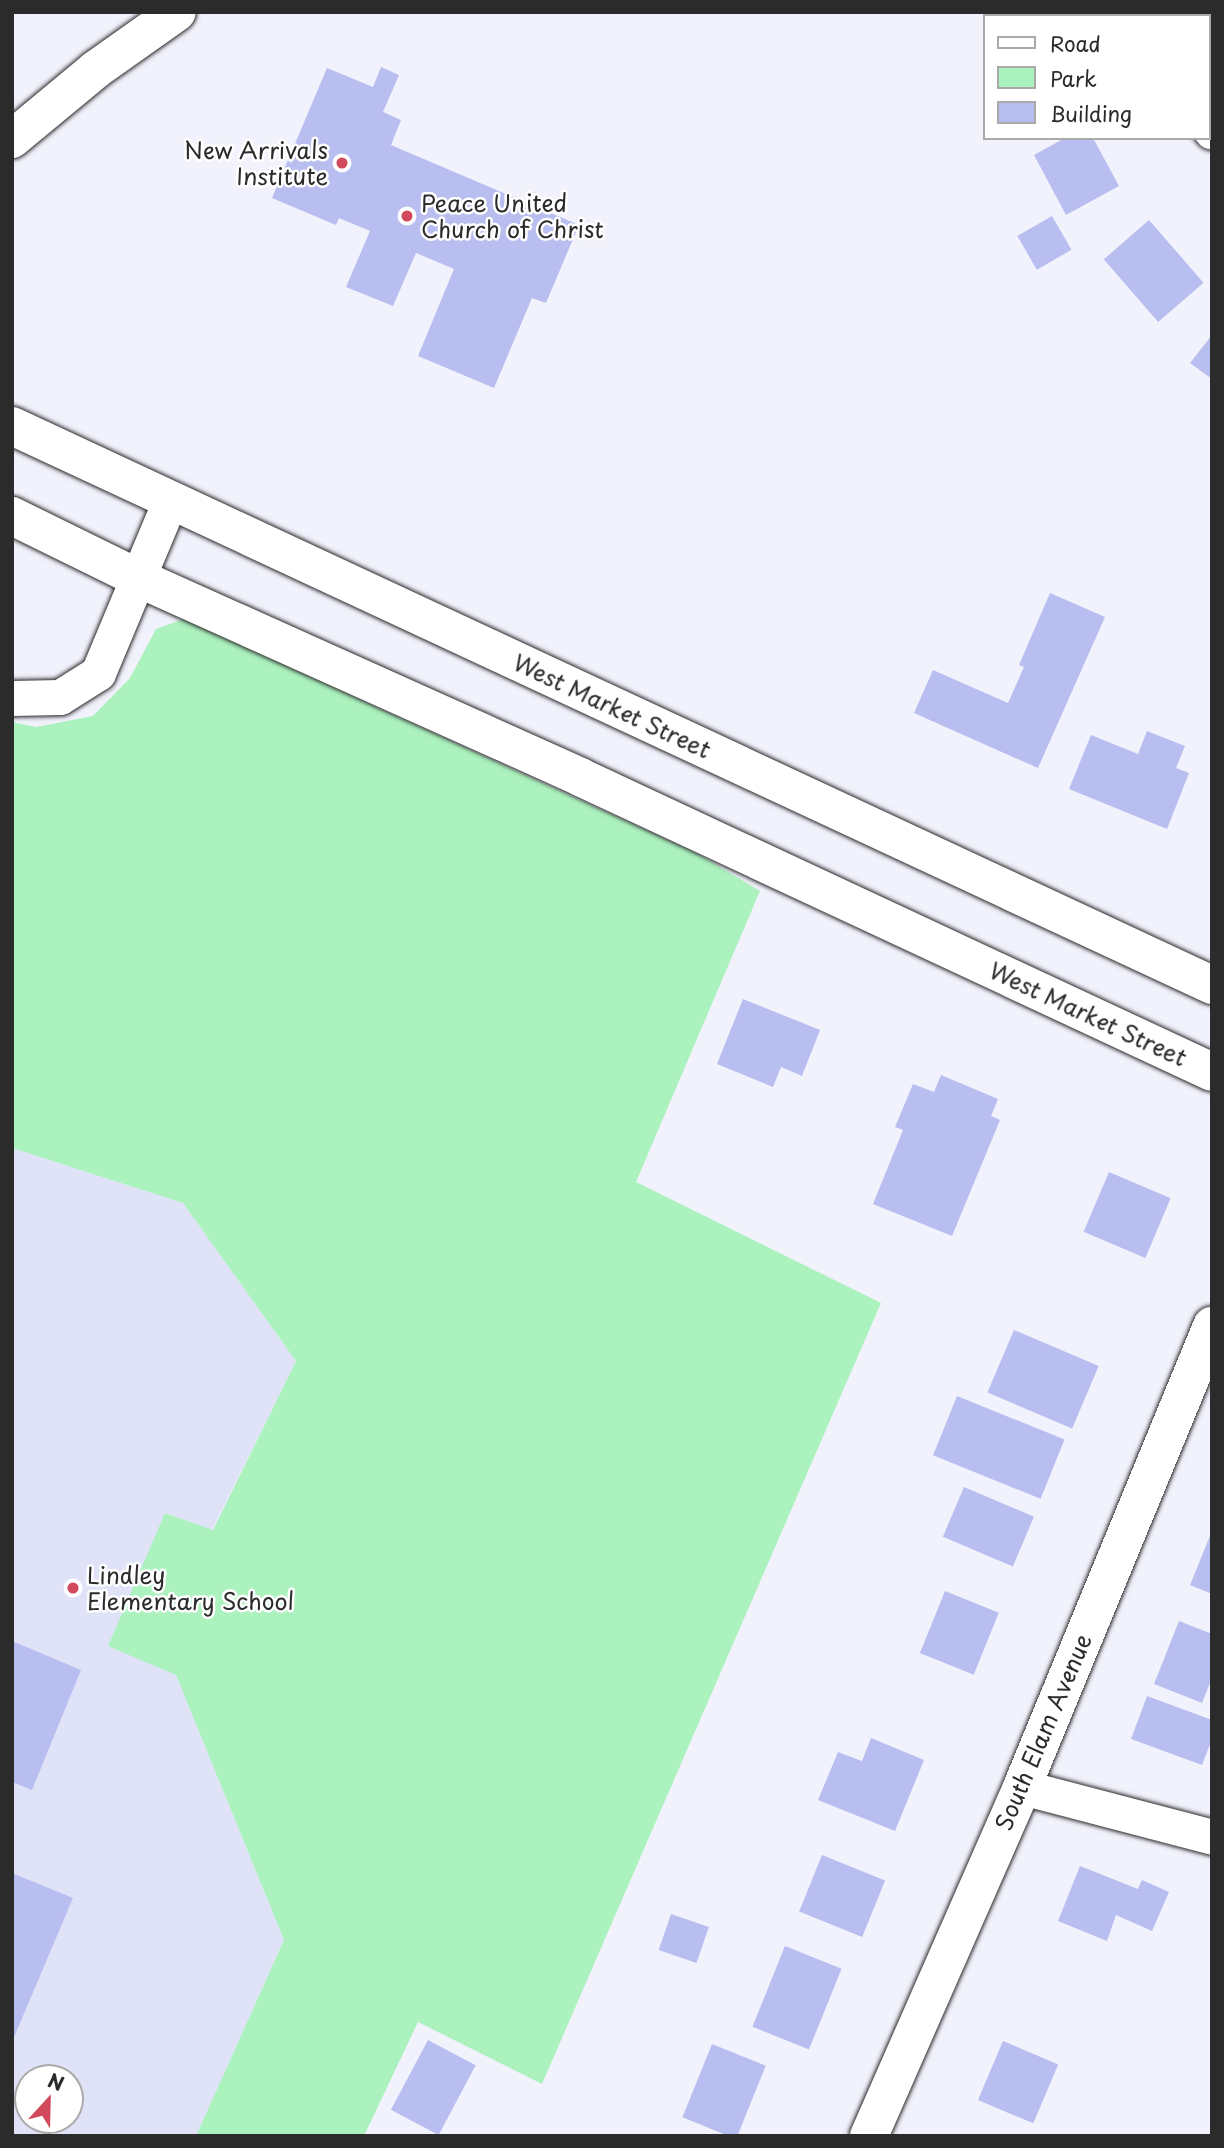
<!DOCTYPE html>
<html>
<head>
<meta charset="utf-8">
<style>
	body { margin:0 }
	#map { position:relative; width:1224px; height:2148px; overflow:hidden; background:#f1f2fc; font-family:"Playpen Sans",sans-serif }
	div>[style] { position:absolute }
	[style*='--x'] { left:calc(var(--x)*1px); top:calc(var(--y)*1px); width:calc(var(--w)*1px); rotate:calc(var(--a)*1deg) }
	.built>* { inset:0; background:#e0e2f8 }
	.green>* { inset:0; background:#abf2be }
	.building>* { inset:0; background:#b8bef0; transform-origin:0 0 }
	.roads { filter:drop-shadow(0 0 2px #2b2b2b) drop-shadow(0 0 2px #2b2b2b) }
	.street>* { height:35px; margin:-17.5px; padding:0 17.5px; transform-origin:17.5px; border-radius:17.5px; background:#fff }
	.secondary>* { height:38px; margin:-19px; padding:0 19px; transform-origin:19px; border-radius:19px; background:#fff }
	.primary>* { height:38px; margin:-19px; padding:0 19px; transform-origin:19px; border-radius:19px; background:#fff }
	.dots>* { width:19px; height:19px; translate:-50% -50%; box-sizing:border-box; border:4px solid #fff; border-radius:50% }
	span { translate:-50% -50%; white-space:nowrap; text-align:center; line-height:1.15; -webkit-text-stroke:5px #fff; paint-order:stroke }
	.poi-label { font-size:23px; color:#2b2b2b }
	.right { translate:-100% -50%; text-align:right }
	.left { translate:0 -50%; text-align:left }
	.street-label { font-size:23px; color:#2b2b2b }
	.frame { position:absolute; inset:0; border:14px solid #2b2b2b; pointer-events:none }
	.legend { position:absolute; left:983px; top:14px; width:228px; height:126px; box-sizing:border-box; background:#fff; border:2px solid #aaa; margin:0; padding:9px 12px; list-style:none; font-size:21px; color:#2b2b2b }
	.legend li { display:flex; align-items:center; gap:14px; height:35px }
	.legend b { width:35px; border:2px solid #aaa }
	.north { position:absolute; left:14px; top:2064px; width:70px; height:70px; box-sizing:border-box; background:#fff; border:2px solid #aaa; border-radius:50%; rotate:22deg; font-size:19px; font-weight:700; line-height:28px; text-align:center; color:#2b2b2b }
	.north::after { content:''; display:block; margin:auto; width:24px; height:32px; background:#d1495b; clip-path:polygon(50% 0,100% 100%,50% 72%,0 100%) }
</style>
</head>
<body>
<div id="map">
	<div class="built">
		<div style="clip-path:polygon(evenodd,12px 1148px,183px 1203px,296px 1361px,212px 1530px,166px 1513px,176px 1675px,284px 1940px,196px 2136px,12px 2136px,12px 1148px,28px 2078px,70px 2078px,70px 2120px,28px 2120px,28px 2078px)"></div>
	</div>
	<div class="green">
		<div style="clip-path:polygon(184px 619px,698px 854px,760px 891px,636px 1182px,881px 1303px,542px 2084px,418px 2022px,364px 2136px,196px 2136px,284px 1940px,176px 1675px,108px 1646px,165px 1513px,213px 1530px,296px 1361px,183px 1203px,12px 1148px,12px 722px,36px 727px,93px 716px,130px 678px,156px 629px)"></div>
	</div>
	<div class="building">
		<div style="clip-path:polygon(381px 67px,399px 75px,383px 112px,401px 120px,391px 145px,579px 225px,546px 303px,532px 298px,494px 388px,418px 356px,454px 269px,416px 253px,393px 306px,346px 287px,370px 231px,339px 218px,336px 225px,272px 198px,327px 68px,373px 87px)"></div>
		<div style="clip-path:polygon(1065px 138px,1093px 138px,1119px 186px,1066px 215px,1034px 155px)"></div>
		<div style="left:1052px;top:216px;width:39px;height:40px;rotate:60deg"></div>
		<div style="left:1149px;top:220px;width:83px;height:60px;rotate:49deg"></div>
		<div style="clip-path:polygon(1212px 335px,1212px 379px,1190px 363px)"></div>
		<div style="clip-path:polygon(1050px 593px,1105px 617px,1038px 768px,914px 713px,933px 670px,1008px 703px,1024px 667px,1019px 665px)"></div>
		<div style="clip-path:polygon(1147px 731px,1185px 746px,1176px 768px,1189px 773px,1167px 829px,1069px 789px,1091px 735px,1138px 754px)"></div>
		<div style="clip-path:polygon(743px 999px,820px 1030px,802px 1076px,781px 1067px,773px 1087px,717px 1064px)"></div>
		<div style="clip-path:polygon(941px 1075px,998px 1099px,991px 1116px,1000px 1120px,952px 1236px,873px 1204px,903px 1130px,895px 1127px,913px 1084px,934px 1092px)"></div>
		<div style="left:1109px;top:1172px;width:67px;height:65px;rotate:23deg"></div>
		<div style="left:1014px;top:1330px;width:92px;height:68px;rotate:23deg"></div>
		<div style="left:957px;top:1396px;width:116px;height:64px;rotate:22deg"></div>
		<div style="left:964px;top:1487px;width:76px;height:54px;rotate:23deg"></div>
		<div style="clip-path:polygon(1212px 1531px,1212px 1594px,1190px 1585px)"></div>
		<div style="left:945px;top:1591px;width:58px;height:67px;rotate:22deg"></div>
		<div style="clip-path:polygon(1179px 1621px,1212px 1634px,1212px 1678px,1202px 1703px,1154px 1684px)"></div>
		<div style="clip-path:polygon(12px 1641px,81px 1670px,32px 1790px,12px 1782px)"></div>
		<div style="clip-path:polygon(1147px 1696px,1212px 1720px,1212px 1739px,1202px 1765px,1131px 1739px)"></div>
		<div style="clip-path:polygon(871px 1738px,924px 1760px,895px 1831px,818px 1800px,838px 1752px,862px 1761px)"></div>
		<div style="left:822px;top:1855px;width:68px;height:61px;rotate:22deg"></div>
		<div style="clip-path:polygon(1080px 1866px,1138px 1889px,1142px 1880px,1169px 1892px,1152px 1931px,1116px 1915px,1107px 1941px,1058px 1921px)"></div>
		<div style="clip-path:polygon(12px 1873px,73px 1898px,12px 2042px)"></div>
		<div style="left:671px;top:1914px;width:40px;height:38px;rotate:19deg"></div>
		<div style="left:785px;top:1946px;width:61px;height:87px;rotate:22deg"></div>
		<div style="left:428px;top:2040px;width:54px;height:79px;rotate:28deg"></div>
		<div style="left:1003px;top:2041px;width:60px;height:64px;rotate:23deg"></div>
		<div style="left:712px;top:2044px;width:58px;height:79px;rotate:22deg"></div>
	</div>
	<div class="roads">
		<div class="street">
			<div style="--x:1140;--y:12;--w:4;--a:63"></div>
			<div style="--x:1208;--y:127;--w:6;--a:51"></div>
			<div style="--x:12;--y:698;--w:48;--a:-1.2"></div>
			<div style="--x:60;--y:697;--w:45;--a:-32.3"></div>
			<div style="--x:98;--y:673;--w:184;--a:-67.3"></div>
			<div style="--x:1022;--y:1787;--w:196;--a:14.7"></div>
		</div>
		<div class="secondary">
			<div style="--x:12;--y:426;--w:1324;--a:24.98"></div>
			<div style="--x:12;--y:516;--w:140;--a:26.2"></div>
			<div style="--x:138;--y:578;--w:485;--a:24.2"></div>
			<div style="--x:580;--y:777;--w:697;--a:25.02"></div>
			<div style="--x:869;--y:2136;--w:381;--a:-66.3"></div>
			<div style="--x:1022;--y:1787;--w:499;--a:-67.6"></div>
		</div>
		<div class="primary">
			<div style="--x:12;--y:139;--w:108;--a:-39.7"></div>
			<div style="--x:95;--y:70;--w:100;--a:-35.3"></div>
		</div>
	</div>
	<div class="dots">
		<div style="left:342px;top:163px;background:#d1495b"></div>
		<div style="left:407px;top:216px;background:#d1495b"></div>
		<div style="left:73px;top:1588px;background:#d1495b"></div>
	</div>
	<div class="poi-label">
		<span class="right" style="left:328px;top:163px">New Arrivals<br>Institute</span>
		<span class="left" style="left:421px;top:216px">Peace United<br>Church of Christ</span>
		<span class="left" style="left:87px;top:1588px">Lindley<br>Elementary School</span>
	</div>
	<div class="street-label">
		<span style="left:612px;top:706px;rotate:25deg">West Market Street</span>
		<span style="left:1088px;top:1014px;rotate:25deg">West Market Street</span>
		<span style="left:1043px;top:1732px;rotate:-67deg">South Elam Avenue</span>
	</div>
	<div class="frame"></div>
	<ul class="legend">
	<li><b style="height:9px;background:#fff"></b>Road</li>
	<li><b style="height:19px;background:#abf2be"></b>Park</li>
	<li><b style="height:19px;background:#b8bef0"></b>Building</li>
	</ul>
	<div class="north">N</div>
</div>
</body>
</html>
